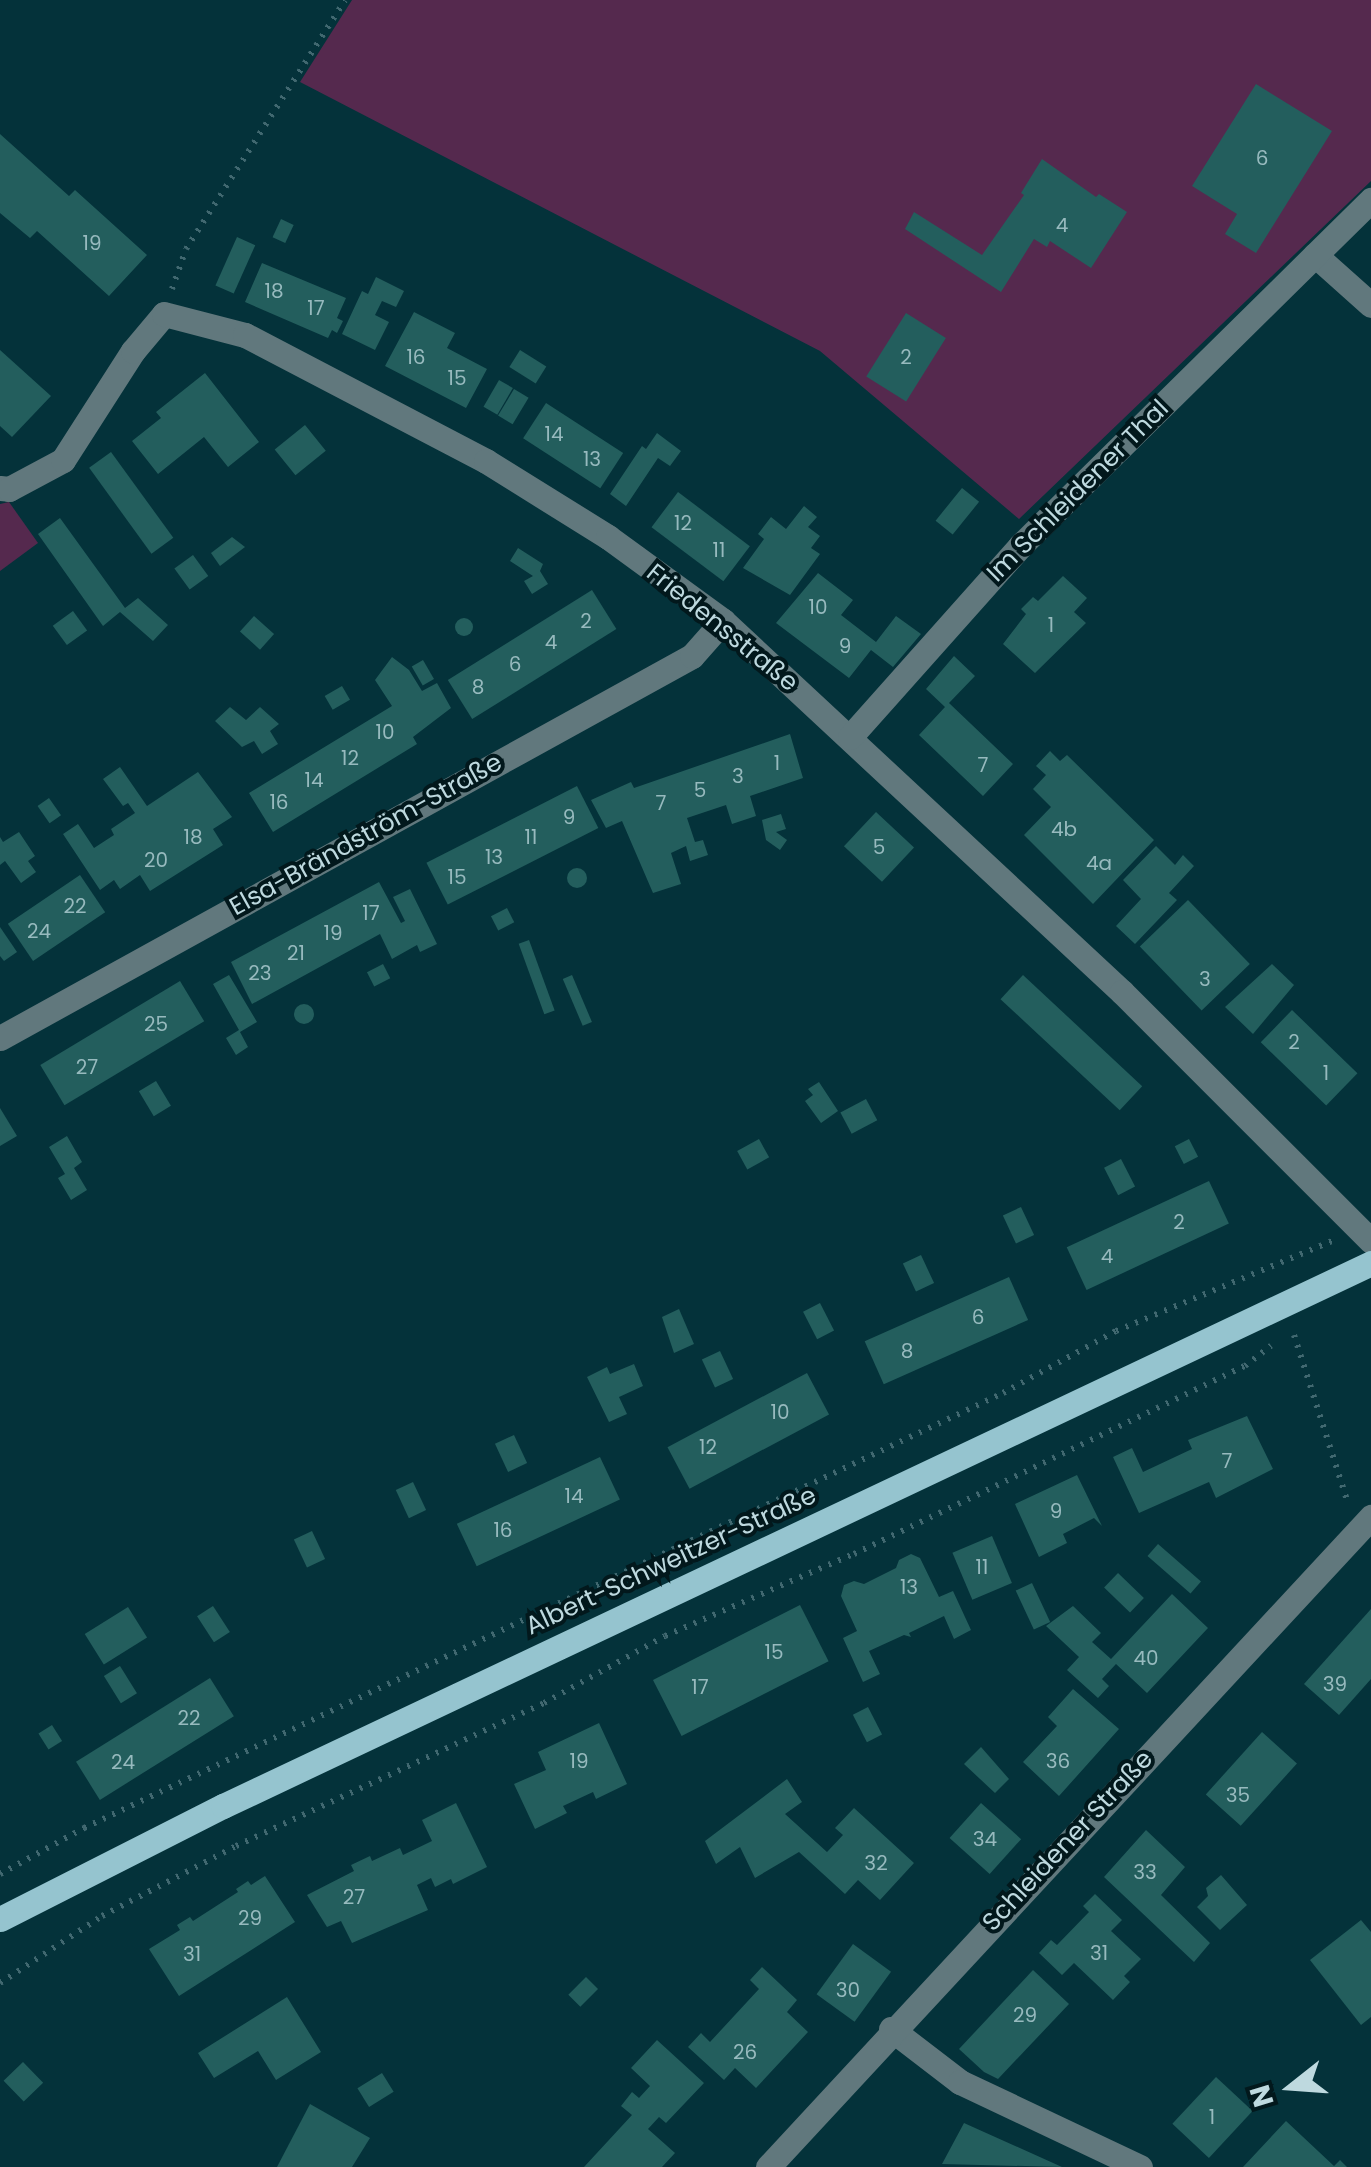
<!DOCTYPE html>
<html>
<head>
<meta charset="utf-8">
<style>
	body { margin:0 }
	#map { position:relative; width:1371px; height:2167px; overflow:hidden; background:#04323a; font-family:Poppins,sans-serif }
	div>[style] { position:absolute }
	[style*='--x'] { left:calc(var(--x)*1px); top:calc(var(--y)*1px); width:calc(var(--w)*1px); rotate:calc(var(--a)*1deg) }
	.green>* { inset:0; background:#55294e }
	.building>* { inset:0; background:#235e5d; transform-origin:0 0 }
	.round { border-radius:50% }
	.path>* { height:6px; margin-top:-3px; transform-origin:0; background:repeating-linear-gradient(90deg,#416870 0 2.5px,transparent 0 10.5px) }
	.minor>* { height:25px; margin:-12.5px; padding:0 12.5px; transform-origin:12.5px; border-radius:12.5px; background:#61787d }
	.major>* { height:25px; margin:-12.5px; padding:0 12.5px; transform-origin:12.5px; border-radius:12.5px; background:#95c4cf }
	span { translate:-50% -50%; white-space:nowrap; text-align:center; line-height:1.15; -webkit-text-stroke:8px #02181c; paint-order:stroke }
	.number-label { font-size:20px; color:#97babe }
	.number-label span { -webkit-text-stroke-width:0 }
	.street-label { font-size:25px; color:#bed9df }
	.north { position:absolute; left:1241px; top:2037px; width:100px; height:100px; -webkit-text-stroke:8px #02181c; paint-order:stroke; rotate:253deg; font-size:28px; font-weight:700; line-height:40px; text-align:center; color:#bed9df }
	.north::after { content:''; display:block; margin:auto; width:35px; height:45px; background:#bed9df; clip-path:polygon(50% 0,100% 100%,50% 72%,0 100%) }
</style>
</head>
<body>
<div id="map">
	<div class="green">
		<div style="clip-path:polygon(352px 0,1371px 0,1371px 181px,1019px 519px,820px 351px,300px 82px)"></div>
		<div style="clip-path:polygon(9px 502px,38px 543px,0 571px,0 504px)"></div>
	</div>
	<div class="building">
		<div style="clip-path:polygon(1256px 84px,1332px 131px,1256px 253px,1225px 234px,1237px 214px,1192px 186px)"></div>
		<div style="clip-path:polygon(0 134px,69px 196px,75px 190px,147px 255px,109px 296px,37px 231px,30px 238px,0 213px)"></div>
		<div style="clip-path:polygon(1042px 159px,1096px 197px,1099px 194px,1127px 212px,1091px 268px,1050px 241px,1047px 247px,1034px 239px,1001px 292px,905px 229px,914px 212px,982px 255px,1024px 195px,1021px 193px)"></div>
		<div style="left:281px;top:219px;width:14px;height:20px;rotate:25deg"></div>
		<div style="left:237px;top:237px;width:20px;height:53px;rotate:24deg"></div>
		<div style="clip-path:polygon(262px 263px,346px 298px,337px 318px,343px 321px,337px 333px,332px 330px,328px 338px,245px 302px)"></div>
		<div style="clip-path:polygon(376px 277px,404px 291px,396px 307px,382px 301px,375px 315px,389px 322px,375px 350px,342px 334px,362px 291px,368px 294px)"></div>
		<div style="clip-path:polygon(414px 312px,455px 333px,447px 348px,487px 369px,466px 408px,385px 366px)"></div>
		<div style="left:906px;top:313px;width:47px;height:75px;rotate:32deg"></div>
		<div style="clip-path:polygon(0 350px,51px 396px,12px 437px,0 426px)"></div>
		<div style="left:520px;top:350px;width:31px;height:20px;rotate:32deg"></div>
		<div style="clip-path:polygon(205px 373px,259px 442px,228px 467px,204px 437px,158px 474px,132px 441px,161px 418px,156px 412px)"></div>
		<div style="left:499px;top:380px;width:16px;height:31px;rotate:30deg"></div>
		<div style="left:514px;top:389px;width:17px;height:31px;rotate:31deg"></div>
		<div style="left:546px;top:403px;width:92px;height:42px;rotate:33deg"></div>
		<div style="left:305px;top:425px;width:33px;height:39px;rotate:51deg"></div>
		<div style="clip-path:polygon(657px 433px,681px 451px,670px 466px,658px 458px,626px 506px,610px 494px,642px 446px,646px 449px)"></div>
		<div style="left:111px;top:452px;width:106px;height:27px;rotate:54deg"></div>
		<div style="left:962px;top:488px;width:22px;height:42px;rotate:39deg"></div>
		<div style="left:678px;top:492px;width:90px;height:44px;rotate:37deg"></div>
		<div style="clip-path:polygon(804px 506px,817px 517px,808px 527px,820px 536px,811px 548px,820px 554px,790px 595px,743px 568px,764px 539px,758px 534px,771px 517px,786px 529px)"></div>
		<div style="clip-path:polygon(60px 518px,125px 608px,138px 598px,168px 625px,153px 641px,120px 612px,103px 626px,38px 534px)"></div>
		<div style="clip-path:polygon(232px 537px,245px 547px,220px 566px,211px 553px)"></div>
		<div style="clip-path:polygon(518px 548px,543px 564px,540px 571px,548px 584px,532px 594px,524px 581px,533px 576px,510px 561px)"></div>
		<div style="left:193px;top:555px;width:26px;height:23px;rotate:54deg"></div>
		<div style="clip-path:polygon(818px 573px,853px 600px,841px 615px,876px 642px,896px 616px,921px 634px,893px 667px,871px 650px,849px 678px,776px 623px)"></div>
		<div style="clip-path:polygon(1063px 576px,1087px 598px,1074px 612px,1086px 623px,1035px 673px,1003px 644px,1026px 614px,1021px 609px,1033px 597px,1038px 601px)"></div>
		<div style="left:592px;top:590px;width:46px;height:170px;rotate:58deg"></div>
		<div style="left:73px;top:611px;width:24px;height:25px;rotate:54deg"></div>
		<div style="left:254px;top:616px;width:27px;height:21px;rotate:42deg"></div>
		<div class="round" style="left:455px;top:618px;width:18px;height:18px"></div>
		<div style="clip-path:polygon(954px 656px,975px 676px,949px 703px,1013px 764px,983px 796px,919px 735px,945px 707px,926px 689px)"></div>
		<div style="clip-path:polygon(392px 657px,409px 670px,422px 691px,437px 683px,451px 708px,413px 737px,417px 744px,273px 832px,249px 793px,392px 706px,375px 680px)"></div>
		<div style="left:423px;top:660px;width:22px;height:13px;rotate:60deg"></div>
		<div style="left:342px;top:686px;width:16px;height:20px;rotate:60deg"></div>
		<div style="clip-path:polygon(230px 707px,246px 720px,260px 707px,279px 724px,270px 731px,278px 744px,262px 754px,254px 741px,242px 747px,215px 721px)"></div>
		<div style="clip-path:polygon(790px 734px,803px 778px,750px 796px,756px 816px,732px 824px,726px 805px,687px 818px,695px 842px,703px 840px,708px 855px,690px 861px,686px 846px,671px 853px,681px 884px,653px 893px,622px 821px,606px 828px,591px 800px,631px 782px,634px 788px)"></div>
		<div style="clip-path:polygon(1050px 751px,1060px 761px,1067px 755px,1154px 840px,1093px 904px,1024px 835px,1051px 807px,1033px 789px,1046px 775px,1036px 766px)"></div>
		<div style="clip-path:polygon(120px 767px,147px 806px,198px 772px,232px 817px,213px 829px,223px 845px,150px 891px,140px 875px,120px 889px,114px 880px,100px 890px,63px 834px,78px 824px,94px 848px,114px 835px,111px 829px,135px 813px,128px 803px,123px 806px,103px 779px)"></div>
		<div style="left:577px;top:786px;width:47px;height:169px;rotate:63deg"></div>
		<div style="left:49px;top:798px;width:21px;height:14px;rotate:55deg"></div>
		<div style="left:876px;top:812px;width:52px;height:47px;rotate:43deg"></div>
		<div style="clip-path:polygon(781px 814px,786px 829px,776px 832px,787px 840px,780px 850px,766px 840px,762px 820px)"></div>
		<div style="clip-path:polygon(19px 832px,35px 856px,28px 861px,36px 872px,21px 883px,5px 861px,0 865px,0 837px,3px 842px)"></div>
		<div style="clip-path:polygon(1156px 846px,1175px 865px,1183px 855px,1194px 866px,1169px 893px,1177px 900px,1135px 944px,1116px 926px,1141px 899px,1123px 880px)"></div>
		<div class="round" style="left:567px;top:868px;width:20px;height:20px"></div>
		<div style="left:80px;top:875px;width:45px;height:87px;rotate:56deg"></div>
		<div style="clip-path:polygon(379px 882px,401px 923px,405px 921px,393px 897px,410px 889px,437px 944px,420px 952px,417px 945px,392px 959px,380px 934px,252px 1004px,231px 962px)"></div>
		<div style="left:1188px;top:900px;width:89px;height:67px;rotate:46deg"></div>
		<div style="left:507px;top:908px;width:16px;height:18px;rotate:63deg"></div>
		<div style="clip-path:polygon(0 927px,17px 952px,4px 961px,0 956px)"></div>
		<div style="left:529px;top:940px;width:75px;height:11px;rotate:70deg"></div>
		<div style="left:383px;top:964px;width:16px;height:18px;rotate:63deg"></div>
		<div style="clip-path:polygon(1272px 964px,1294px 985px,1253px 1034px,1225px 1007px)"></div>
		<div style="clip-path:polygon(229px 975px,257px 1022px,240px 1032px,248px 1047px,236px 1055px,226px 1038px,239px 1030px,213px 984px)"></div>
		<div style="left:572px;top:975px;width:51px;height:10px;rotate:67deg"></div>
		<div style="left:1023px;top:975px;width:163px;height:33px;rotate:43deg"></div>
		<div style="left:180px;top:981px;width:47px;height:163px;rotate:59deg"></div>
		<div class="round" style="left:294px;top:1004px;width:20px;height:20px"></div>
		<div style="left:1292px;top:1010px;width:91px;height:45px;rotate:44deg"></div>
		<div style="left:156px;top:1081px;width:29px;height:20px;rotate:59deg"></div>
		<div style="clip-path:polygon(819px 1082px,838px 1111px,821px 1123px,805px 1101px,813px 1095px,808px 1089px)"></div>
		<div style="left:866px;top:1099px;width:24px;height:29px;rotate:62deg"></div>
		<div style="clip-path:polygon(0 1108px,17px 1136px,0 1146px)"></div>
		<div style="clip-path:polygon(67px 1136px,82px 1162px,74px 1168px,87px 1190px,71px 1200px,58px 1178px,65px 1174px,49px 1147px)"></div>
		<div style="left:759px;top:1139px;width:21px;height:25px;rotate:61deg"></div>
		<div style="left:1189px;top:1139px;width:20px;height:16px;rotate:63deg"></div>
		<div style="left:1121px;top:1159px;width:31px;height:19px;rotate:63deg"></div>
		<div style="left:1209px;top:1181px;width:47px;height:157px;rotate:65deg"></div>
		<div style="left:1021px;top:1207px;width:31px;height:20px;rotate:65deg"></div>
		<div style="left:921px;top:1255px;width:31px;height:20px;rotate:65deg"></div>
		<div style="left:1009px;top:1277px;width:47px;height:158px;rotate:66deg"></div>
		<div style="left:820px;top:1303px;width:31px;height:19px;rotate:63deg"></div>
		<div style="clip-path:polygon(679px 1309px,694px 1344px,674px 1353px,662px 1317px)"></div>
		<div style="left:720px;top:1351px;width:31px;height:20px;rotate:65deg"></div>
		<div style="clip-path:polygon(634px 1364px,643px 1386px,619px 1397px,627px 1414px,609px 1422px,587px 1377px,607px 1367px,610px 1374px)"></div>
		<div style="left:807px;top:1373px;width:47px;height:158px;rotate:62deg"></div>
		<div style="clip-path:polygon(1247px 1416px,1273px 1469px,1216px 1498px,1209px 1482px,1139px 1513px,1113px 1457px,1132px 1448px,1143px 1472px,1192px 1449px,1188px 1440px)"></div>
		<div style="left:514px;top:1435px;width:31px;height:21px;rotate:65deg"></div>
		<div style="left:600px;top:1457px;width:47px;height:158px;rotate:65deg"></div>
		<div style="clip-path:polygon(1077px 1475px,1102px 1526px,1094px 1518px,1063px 1534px,1067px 1543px,1039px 1557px,1015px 1504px)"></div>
		<div style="left:413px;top:1482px;width:31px;height:19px;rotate:65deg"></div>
		<div style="left:312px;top:1531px;width:31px;height:20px;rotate:65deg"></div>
		<div style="left:992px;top:1536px;width:51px;height:43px;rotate:67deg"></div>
		<div style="left:1158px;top:1544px;width:57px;height:16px;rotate:41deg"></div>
		<div style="clip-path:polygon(911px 1554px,920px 1558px,939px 1597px,953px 1591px,971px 1630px,954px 1639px,944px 1616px,909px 1633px,911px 1637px,904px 1635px,869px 1651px,880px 1674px,863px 1682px,843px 1638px,857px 1631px,841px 1596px,844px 1585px,854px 1581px,864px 1584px,896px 1568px,899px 1560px)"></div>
		<div style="left:1118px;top:1573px;width:36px;height:20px;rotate:44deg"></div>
		<div style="left:1032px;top:1583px;width:43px;height:18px;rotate:65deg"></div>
		<div style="clip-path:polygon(1172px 1594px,1208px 1628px,1147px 1693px,1116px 1664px,1102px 1679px,1109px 1686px,1098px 1698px,1067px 1670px,1079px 1657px,1046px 1626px,1073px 1606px,1101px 1633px,1092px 1642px,1111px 1659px)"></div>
		<div style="left:800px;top:1605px;width:63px;height:165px;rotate:63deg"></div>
		<div style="left:213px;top:1606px;width:31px;height:19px;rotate:57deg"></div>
		<div style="left:128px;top:1607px;width:36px;height:51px;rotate:58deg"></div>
		<div style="clip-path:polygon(1371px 1609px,1371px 1679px,1339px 1715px,1304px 1684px)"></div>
		<div style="left:120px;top:1666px;width:32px;height:19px;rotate:58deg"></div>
		<div style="left:210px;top:1678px;width:45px;height:158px;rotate:58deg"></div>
		<div style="clip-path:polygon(1073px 1689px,1119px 1729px,1059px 1796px,1023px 1762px,1057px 1726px,1048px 1717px)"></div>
		<div style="left:868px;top:1707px;width:31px;height:17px;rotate:63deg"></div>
		<div style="clip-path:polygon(599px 1723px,627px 1784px,596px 1799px,593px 1792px,563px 1806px,567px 1813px,535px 1829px,514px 1784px,546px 1770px,538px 1752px)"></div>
		<div style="left:52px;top:1725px;width:19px;height:16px;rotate:58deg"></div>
		<div style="left:1262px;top:1732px;width:47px;height:84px;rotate:42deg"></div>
		<div style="clip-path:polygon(981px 1747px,1009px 1779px,995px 1793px,964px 1764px)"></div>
		<div style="clip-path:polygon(787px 1779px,802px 1802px,785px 1814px,827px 1852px,843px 1835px,835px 1828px,854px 1808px,914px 1863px,880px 1900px,858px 1880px,845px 1894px,799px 1852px,755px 1878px,740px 1847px,716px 1864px,705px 1841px)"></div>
		<div style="clip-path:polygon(456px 1803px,487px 1867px,453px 1884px,451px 1879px,435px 1887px,431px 1878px,417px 1885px,428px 1910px,352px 1943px,341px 1921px,327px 1927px,307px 1895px,354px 1871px,351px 1865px,370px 1856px,372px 1861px,400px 1848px,403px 1855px,432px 1841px,422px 1820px)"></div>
		<div style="left:981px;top:1803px;width:54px;height:47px;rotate:42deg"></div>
		<div style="clip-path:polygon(1146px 1830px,1185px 1867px,1161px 1895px,1210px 1943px,1194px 1962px,1104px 1877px)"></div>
		<div style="clip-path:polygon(1221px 1875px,1247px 1905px,1220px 1930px,1197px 1907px,1208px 1896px,1206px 1888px)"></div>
		<div style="clip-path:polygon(265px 1876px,295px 1922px,179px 1996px,149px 1949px,180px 1930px,177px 1925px,190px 1917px,193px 1921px,238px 1892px,236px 1889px,248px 1881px,251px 1885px)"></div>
		<div style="clip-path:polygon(1095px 1894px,1122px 1920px,1111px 1931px,1141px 1959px,1124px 1976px,1130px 1982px,1113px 2000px,1074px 1963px,1062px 1975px,1039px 1953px,1051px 1940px,1057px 1945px,1089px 1912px,1083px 1906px)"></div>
		<div style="clip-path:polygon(1361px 1920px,1371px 1932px,1371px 2017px,1361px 2025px,1310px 1960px)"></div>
		<div style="left:853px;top:1944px;width:47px;height:62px;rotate:36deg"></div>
		<div style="clip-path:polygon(762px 1967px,797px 2000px,787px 2012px,808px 2032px,756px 2088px,735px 2068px,724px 2080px,688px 2047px,701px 2033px,710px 2042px,759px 1989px,750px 1980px)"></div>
		<div style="clip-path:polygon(1033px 1970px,1069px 2004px,998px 2079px,984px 2072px,959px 2049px)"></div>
		<div style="left:586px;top:1977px;width:17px;height:25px;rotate:45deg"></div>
		<div style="clip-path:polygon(287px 1997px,321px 2052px,276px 2080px,258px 2051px,214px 2078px,198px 2053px)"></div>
		<div style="clip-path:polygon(657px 2040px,704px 2083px,666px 2123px,659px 2117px,648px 2129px,675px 2153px,662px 2167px,584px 2167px,632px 2115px,621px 2106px,632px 2092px,639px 2098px,650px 2086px,631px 2068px)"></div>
		<div style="left:23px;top:2062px;width:29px;height:27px;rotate:46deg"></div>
		<div style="left:382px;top:2073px;width:22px;height:29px;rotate:58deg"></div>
		<div style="left:1216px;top:2077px;width:50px;height:64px;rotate:43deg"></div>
		<div style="clip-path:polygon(310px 2104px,370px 2138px,352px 2167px,277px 2167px)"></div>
		<div style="clip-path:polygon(1286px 2121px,1334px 2166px,1340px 2160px,1347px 2167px,1243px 2167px)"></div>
		<div style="clip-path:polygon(964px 2123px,984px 2132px,1062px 2167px,942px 2164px)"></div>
	</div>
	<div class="path">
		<div style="--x:172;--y:289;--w:42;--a:-70.7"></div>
		<div style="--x:186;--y:249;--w:295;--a:-57.4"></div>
		<div style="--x:1294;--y:1335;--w:173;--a:72.2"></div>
		<div style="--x:0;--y:1874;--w:96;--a:-28.7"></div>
		<div style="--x:84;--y:1828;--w:1017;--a:-25.33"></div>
		<div style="--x:1003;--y:1393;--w:129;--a:-28.8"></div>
		<div style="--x:1116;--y:1331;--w:234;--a:-22.6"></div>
		<div style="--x:0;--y:1983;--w:122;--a:-33.3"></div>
		<div style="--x:102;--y:1916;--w:151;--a:-27.6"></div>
		<div style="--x:236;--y:1846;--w:340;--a:-24.9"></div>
		<div style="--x:544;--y:1703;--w:138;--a:-29"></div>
		<div style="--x:665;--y:1636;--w:206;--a:-23.5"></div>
		<div style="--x:854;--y:1554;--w:434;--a:-25.7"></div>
		<div style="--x:1245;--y:1366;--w:33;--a:-38"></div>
	</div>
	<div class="minor">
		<div style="--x:1315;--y:255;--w:75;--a:41.8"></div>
		<div style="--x:0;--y:488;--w:9;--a:6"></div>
		<div style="--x:9;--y:489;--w:61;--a:-28.2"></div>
		<div style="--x:63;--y:460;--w:130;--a:-57.3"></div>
		<div style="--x:133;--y:351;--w:48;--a:-50"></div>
		<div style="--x:164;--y:314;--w:84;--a:14.5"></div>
		<div style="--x:245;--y:335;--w:272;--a:27.6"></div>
		<div style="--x:486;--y:461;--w:144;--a:31.9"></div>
		<div style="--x:608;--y:537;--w:142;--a:36.1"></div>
		<div style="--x:723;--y:621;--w:545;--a:42.92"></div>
		<div style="--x:1122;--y:992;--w:352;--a:45"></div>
		<div style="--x:850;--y:737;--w:256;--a:-48.3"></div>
		<div style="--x:1020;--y:546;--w:493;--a:-44.6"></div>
		<div style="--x:0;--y:1038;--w:790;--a:-28.9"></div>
		<div style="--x:692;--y:656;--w:47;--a:-48.5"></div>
		<div style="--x:891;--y:2029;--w:87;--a:37.5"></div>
		<div style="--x:960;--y:2082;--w:199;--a:25.3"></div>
		<div style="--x:768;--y:2167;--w:887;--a:-47.15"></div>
	</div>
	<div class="major">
		<div style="--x:0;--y:1919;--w:250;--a:-26.9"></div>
		<div style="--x:223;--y:1806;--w:1270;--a:-25.31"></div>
	</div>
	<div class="number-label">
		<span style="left:1262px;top:158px">6</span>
		<span style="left:1062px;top:225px">4</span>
		<span style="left:92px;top:243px">19</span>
		<span style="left:274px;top:291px">18</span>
		<span style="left:316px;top:308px">17</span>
		<span style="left:416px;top:357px">16</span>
		<span style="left:906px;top:357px">2</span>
		<span style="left:457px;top:378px">15</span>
		<span style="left:554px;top:434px">14</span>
		<span style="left:592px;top:459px">13</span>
		<span style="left:683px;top:523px">12</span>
		<span style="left:719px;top:550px">11</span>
		<span style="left:818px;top:607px">10</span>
		<span style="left:586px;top:621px">2</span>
		<span style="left:1051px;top:625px">1</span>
		<span style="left:551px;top:642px">4</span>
		<span style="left:845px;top:646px">9</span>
		<span style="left:515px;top:664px">6</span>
		<span style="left:478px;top:687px">8</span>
		<span style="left:385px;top:732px">10</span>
		<span style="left:350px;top:758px">12</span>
		<span style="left:777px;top:763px">1</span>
		<span style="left:983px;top:765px">7</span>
		<span style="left:738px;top:776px">3</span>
		<span style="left:314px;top:780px">14</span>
		<span style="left:700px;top:790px">5</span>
		<span style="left:279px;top:802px">16</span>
		<span style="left:661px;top:803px">7</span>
		<span style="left:569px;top:817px">9</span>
		<span style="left:1064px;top:829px">4b</span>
		<span style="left:193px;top:837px">18</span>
		<span style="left:531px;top:837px">11</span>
		<span style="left:879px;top:847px">5</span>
		<span style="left:494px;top:857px">13</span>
		<span style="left:156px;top:860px">20</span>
		<span style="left:1099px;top:863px">4a</span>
		<span style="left:457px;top:877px">15</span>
		<span style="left:75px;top:906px">22</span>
		<span style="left:371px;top:913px">17</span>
		<span style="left:39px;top:931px">24</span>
		<span style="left:333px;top:933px">19</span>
		<span style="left:296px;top:953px">21</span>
		<span style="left:260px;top:973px">23</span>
		<span style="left:1205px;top:979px">3</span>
		<span style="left:156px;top:1024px">25</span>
		<span style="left:1294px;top:1042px">2</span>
		<span style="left:87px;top:1067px">27</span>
		<span style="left:1326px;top:1073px">1</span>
		<span style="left:1179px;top:1222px">2</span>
		<span style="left:1107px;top:1256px">4</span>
		<span style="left:978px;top:1317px">6</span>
		<span style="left:907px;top:1351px">8</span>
		<span style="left:780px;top:1412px">10</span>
		<span style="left:708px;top:1447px">12</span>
		<span style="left:1227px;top:1461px">7</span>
		<span style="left:574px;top:1496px">14</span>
		<span style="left:1056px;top:1511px">9</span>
		<span style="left:503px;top:1530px">16</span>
		<span style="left:982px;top:1567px">11</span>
		<span style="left:909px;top:1587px">13</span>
		<span style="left:774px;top:1652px">15</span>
		<span style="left:1146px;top:1658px">40</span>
		<span style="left:1335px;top:1684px">39</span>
		<span style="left:700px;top:1687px">17</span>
		<span style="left:189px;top:1718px">22</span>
		<span style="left:579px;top:1761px">19</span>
		<span style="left:1058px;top:1761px">36</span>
		<span style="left:123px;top:1762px">24</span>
		<span style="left:1238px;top:1795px">35</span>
		<span style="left:985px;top:1839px">34</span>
		<span style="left:876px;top:1863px">32</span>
		<span style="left:1145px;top:1872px">33</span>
		<span style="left:354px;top:1897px">27</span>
		<span style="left:250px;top:1918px">29</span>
		<span style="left:1099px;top:1953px">31</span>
		<span style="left:192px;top:1954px">31</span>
		<span style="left:848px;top:1990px">30</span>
		<span style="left:1025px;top:2015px">29</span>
		<span style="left:745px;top:2052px">26</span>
		<span style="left:1212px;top:2117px">1</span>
	</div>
	<div class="street-label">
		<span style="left:1078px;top:491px;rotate:-45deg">Im Schleidener Thal</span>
		<span style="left:722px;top:628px;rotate:39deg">Friedensstraße</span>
		<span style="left:366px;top:835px;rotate:-29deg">Elsa-Brändström-Straße</span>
		<span style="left:671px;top:1561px;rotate:-25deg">Albert-Schweitzer-Straße</span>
		<span style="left:1068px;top:1841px;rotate:-47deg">Schleidener Straße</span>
	</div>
	<div class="north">N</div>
</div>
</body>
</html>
